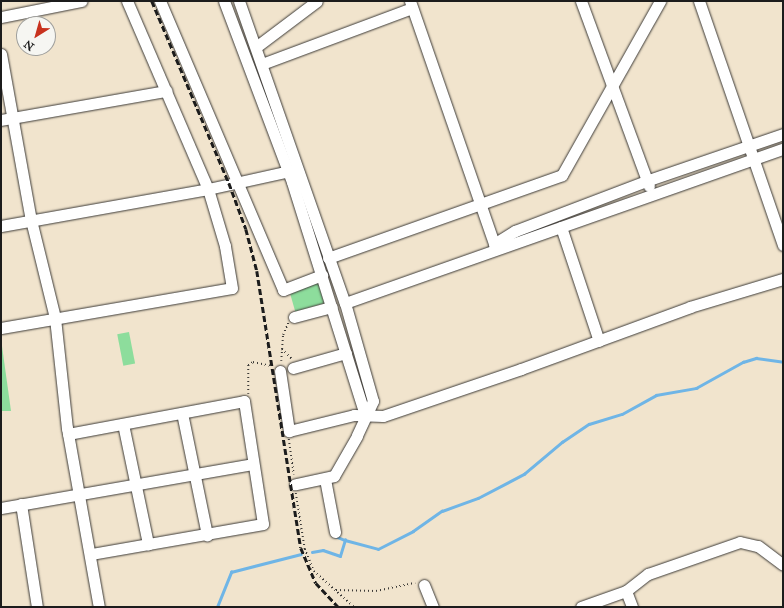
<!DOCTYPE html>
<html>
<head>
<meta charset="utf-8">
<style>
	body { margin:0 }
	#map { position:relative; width:784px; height:608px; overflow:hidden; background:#f1e4cd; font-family:"IM FELL Great Primer",serif }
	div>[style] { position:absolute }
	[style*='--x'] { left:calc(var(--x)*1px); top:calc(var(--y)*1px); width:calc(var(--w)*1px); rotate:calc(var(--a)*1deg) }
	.green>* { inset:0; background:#8ddd9c; transform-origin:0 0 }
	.stream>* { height:2.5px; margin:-1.25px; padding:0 1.25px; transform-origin:1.25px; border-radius:1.25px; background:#6fb5e6 }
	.path>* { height:1.5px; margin-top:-0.75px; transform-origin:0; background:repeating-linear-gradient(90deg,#3c3a37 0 1px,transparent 0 4px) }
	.roads { filter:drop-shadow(0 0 1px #3c3a37) drop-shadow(0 0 1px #3c3a37) }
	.minor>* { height:11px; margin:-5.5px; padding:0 5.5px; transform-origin:5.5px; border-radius:5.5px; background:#fff }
	.rail>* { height:2.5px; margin-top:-1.25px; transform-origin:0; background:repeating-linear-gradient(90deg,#1c1c1c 0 6px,transparent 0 9px) }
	span { translate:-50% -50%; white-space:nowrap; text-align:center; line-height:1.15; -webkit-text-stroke:3px #f6f6f2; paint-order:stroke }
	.frame { position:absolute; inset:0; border:2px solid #1c1c1c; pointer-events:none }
	.north { position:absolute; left:16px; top:16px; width:40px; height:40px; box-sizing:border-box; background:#f6f6f2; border:1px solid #9f9f9c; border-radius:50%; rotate:217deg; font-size:11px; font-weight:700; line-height:16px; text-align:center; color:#1c1c1c }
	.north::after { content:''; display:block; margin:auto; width:14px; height:18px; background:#c8321e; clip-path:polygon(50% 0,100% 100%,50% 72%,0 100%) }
</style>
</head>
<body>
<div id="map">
	<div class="green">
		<div style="left:318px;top:282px;width:22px;height:30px;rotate:74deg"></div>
		<div style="left:129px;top:332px;width:32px;height:12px;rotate:79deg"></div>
		<div style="clip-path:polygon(1px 339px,11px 411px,1px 411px)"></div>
	</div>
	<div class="stream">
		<div style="--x:335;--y:536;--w:11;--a:22"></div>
		<div style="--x:312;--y:552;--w:11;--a:-10"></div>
		<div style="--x:323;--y:550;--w:18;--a:19"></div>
		<div style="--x:340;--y:556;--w:17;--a:-73"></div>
		<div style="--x:345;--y:540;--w:34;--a:15"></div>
		<div style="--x:378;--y:549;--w:39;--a:-27"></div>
		<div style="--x:413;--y:531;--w:35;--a:-35"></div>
		<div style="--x:442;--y:511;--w:38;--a:-20"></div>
		<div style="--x:478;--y:498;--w:52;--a:-27.6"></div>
		<div style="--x:524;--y:474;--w:50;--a:-40.1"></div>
		<div style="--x:562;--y:442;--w:32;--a:-34"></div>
		<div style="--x:589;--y:424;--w:34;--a:-17"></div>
		<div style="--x:622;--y:414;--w:39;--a:-29"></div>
		<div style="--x:656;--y:395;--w:41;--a:-9.9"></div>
		<div style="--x:696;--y:388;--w:54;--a:-29"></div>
		<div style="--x:743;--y:362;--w:14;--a:-17"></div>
		<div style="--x:756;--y:358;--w:27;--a:8"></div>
		<div style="--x:217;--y:607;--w:38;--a:-68"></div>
		<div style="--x:231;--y:572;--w:72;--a:-14.4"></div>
	</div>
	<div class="path">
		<div style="--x:282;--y:349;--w:14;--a:45"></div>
		<div style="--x:281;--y:361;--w:26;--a:-86"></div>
		<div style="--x:283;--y:335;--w:13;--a:-67"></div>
		<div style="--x:248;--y:394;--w:29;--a:-90"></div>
		<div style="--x:248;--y:365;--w:6;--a:-31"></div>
		<div style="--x:253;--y:362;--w:19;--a:12"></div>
		<div style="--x:289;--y:439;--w:36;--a:82"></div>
		<div style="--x:296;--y:493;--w:57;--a:80.9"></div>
		<div style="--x:305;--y:549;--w:24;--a:68"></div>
		<div style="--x:314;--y:571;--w:54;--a:42"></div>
		<div style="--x:336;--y:590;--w:40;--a:1.4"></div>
		<div style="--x:376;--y:591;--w:40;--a:-12"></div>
	</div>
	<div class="roads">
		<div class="minor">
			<div style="--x:160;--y:1;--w:314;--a:66.9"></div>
			<div style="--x:283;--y:290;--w:42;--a:-21"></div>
			<div style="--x:224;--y:1;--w:193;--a:69.4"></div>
			<div style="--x:292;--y:182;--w:244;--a:72.6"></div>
			<div style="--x:239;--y:1;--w:320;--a:70.7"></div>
			<div style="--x:345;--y:303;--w:102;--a:74.1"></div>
			<div style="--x:373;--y:401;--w:38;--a:115"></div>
			<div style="--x:357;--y:436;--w:46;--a:119.9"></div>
			<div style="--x:334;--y:476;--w:40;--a:168"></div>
			<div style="--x:410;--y:1;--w:262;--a:70.9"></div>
			<div style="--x:581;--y:1;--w:197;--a:69.8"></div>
			<div style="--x:699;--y:1;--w:258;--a:71"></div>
			<div style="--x:1;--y:17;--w:82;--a:-11.3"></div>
			<div style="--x:256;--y:47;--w:76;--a:-37"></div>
			<div style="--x:1;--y:54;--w:169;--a:79.8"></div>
			<div style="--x:31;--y:220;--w:101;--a:76.2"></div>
			<div style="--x:55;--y:318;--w:111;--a:83.8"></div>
			<div style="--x:67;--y:428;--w:182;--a:79.9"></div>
			<div style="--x:262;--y:64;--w:160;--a:-20.5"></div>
			<div style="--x:1;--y:120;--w:168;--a:-10"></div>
			<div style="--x:1;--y:226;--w:210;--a:-10.1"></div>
			<div style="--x:208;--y:189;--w:83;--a:-12.5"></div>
			<div style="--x:561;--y:227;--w:120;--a:71.6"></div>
			<div style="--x:494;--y:244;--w:25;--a:-32"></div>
			<div style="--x:515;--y:231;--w:140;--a:-20.9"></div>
			<div style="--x:646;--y:181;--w:145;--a:-18.9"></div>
			<div style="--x:328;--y:258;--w:248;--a:-19.5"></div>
			<div style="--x:562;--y:175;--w:200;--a:-60.6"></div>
			<div style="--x:345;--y:303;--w:464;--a:-19.4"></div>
			<div style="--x:294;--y:317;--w:39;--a:-15"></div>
			<div style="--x:1;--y:328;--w:234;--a:-9.8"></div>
			<div style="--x:232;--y:288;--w:43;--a:-99.5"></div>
			<div style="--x:225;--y:246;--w:59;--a:-106.6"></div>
			<div style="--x:208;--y:189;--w:205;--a:-113.3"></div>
			<div style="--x:293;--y:368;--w:55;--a:-15.8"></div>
			<div style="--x:280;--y:371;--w:61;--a:81.5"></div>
			<div style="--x:289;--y:431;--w:67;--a:-13.8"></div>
			<div style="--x:354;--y:415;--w:29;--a:2"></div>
			<div style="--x:383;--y:416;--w:146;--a:-18.8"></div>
			<div style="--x:521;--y:369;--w:180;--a:-20.1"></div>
			<div style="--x:690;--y:307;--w:97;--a:-16.8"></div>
			<div style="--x:182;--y:413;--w:125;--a:78.4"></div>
			<div style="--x:123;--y:424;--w:123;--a:78.2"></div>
			<div style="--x:68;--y:434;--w:179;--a:-10.6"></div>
			<div style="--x:244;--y:401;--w:124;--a:81.2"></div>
			<div style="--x:263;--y:524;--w:175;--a:170.1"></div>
			<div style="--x:325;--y:479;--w:54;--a:79.3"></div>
			<div style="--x:21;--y:504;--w:104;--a:81.2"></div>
			<div style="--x:1;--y:508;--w:255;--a:-9.9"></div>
			<div style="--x:424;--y:585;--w:24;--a:68"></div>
			<div style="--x:626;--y:591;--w:17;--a:69"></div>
			<div style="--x:581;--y:607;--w:48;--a:-19.6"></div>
			<div style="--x:626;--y:591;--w:28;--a:-38"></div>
			<div style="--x:648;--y:574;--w:97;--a:-19.2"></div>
			<div style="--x:740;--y:542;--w:18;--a:13"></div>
			<div style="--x:758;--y:546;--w:31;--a:37"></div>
		</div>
	</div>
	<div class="rail">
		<div style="--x:152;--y:1;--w:198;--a:67.1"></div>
		<div style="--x:229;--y:183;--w:49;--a:69.7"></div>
		<div style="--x:246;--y:229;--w:43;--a:75.3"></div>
		<div style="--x:257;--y:271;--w:280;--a:81"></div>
		<div style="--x:301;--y:548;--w:38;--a:67"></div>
		<div style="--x:316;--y:583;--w:33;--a:47"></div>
	</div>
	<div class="frame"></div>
	<div class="north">N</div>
</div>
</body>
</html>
